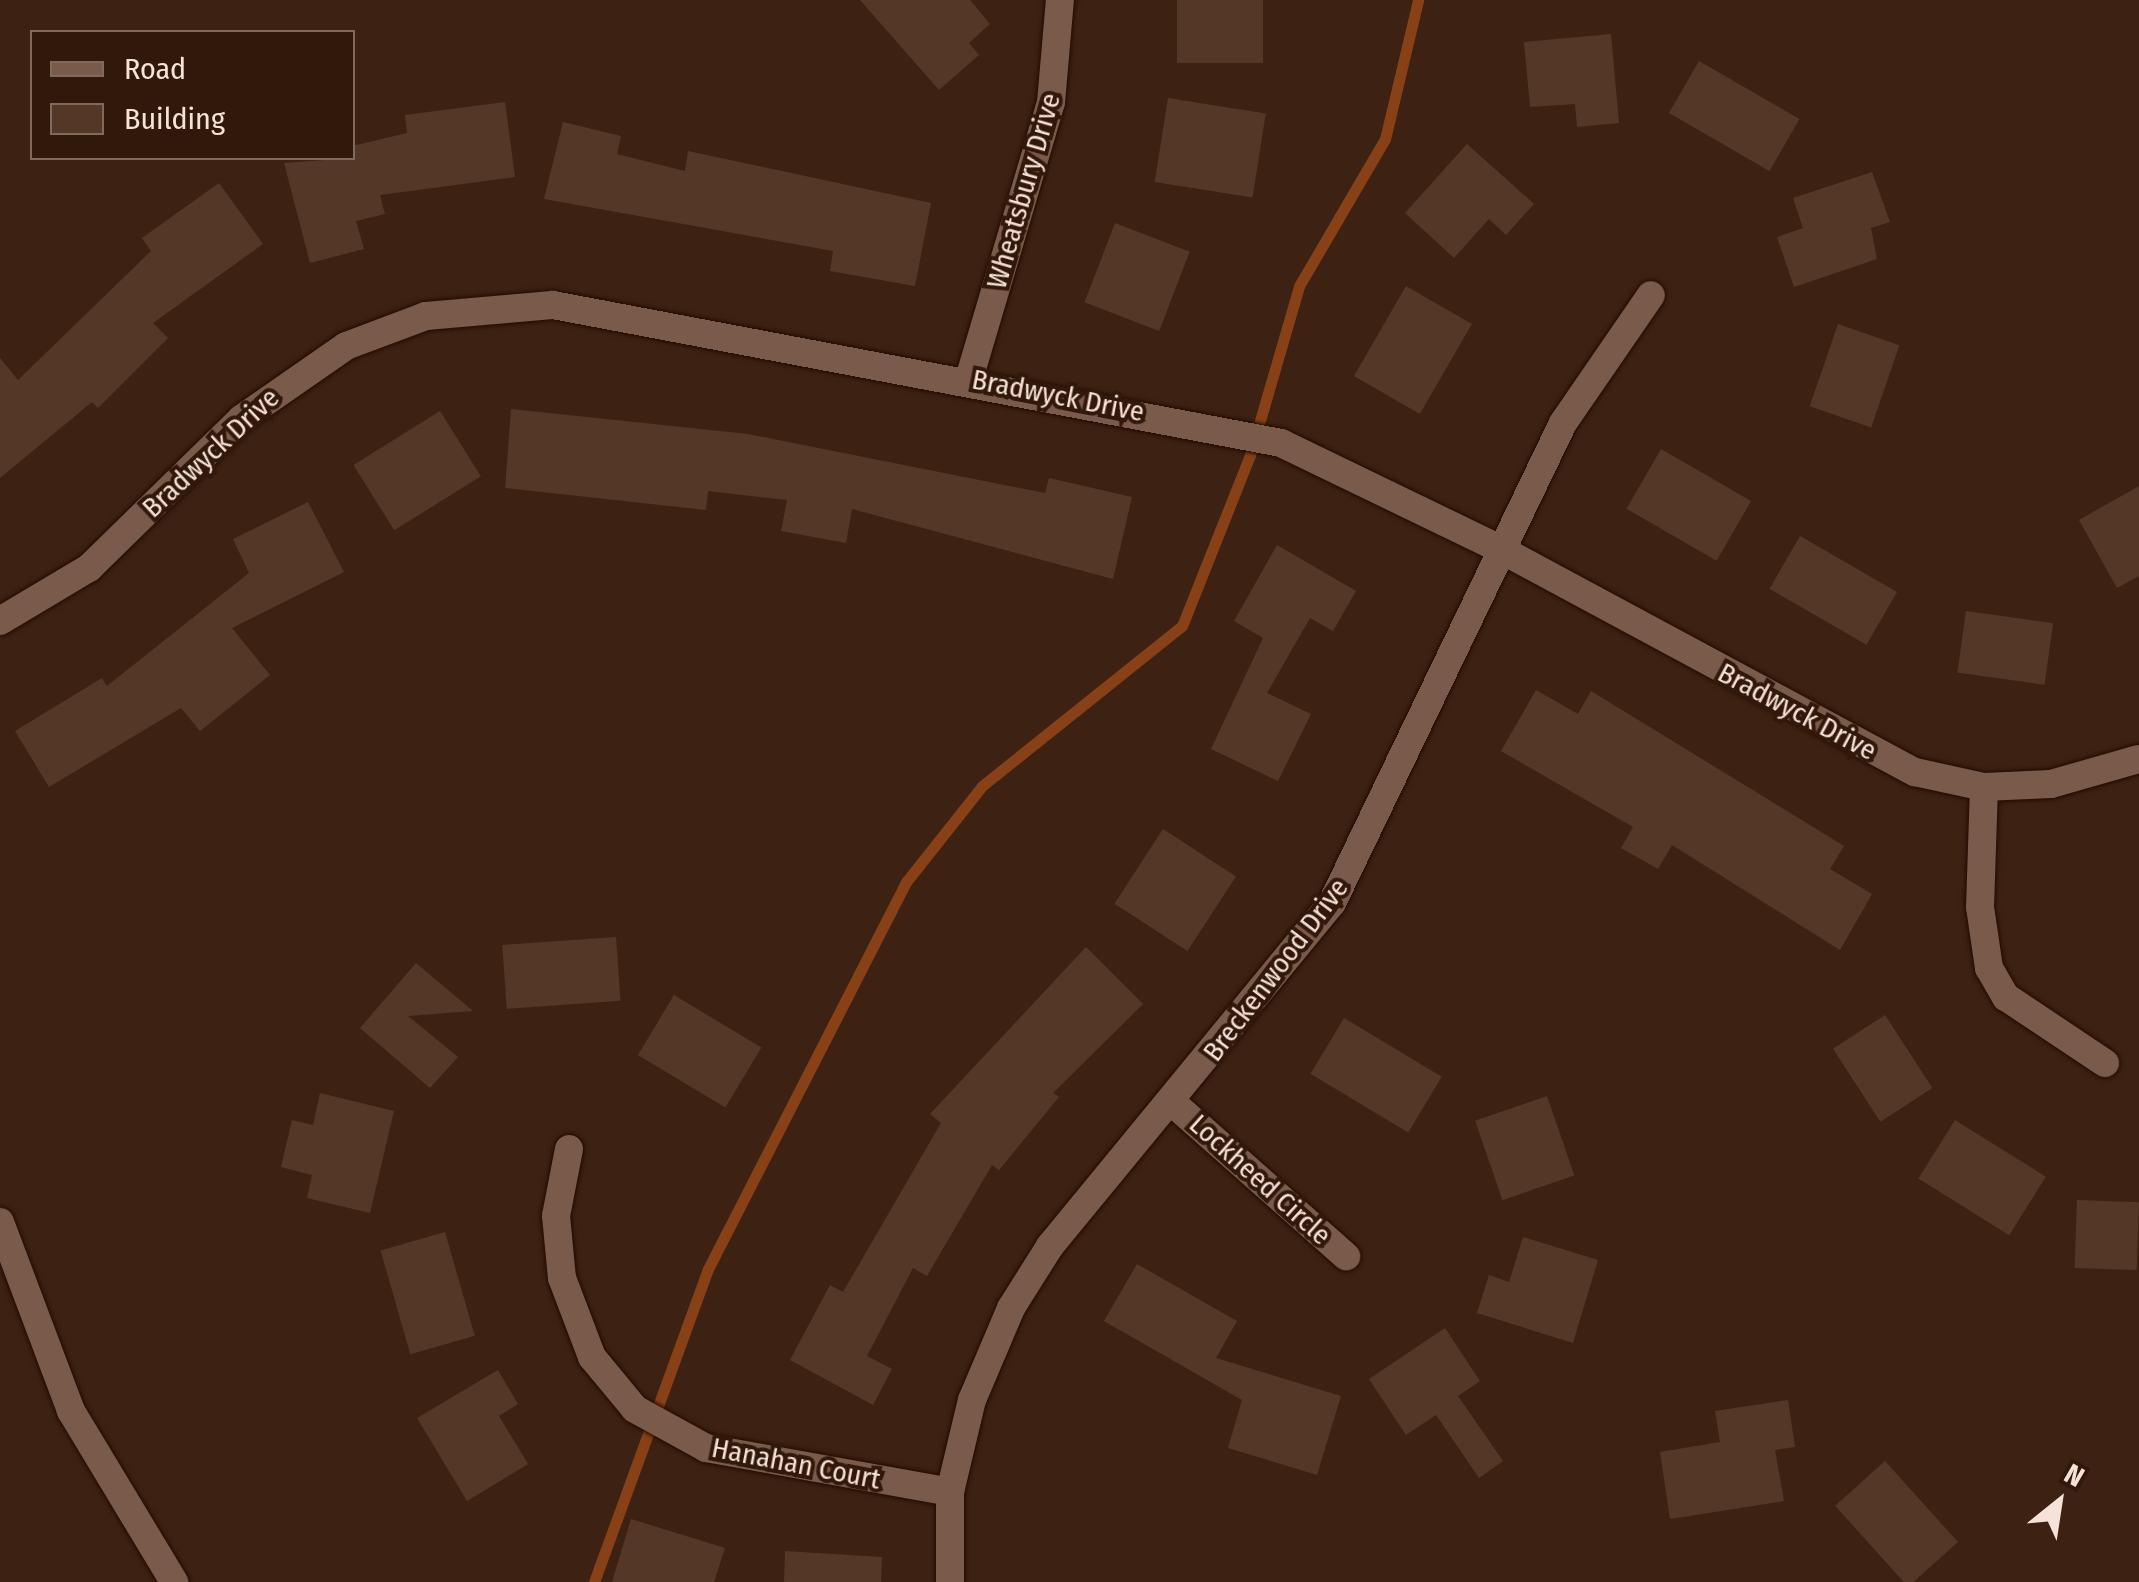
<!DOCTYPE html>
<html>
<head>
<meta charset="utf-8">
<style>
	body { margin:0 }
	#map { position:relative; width:2139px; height:1582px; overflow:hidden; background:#3d2213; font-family:"Fira Sans Condensed",sans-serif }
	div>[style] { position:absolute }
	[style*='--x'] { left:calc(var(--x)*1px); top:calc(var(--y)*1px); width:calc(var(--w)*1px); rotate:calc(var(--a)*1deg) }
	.stream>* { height:11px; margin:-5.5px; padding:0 5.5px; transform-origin:5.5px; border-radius:5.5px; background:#884117 }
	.building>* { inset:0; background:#553728; transform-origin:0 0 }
	.roads { filter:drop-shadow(0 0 2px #230a00) drop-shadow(0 0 2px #230a00) }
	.minor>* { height:28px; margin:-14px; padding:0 14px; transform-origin:14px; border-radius:14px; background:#7a5b4b }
	.tertiary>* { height:28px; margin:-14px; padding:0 14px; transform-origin:14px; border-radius:14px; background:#7a5b4b }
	span { translate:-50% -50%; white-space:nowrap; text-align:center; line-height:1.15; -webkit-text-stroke:8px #32180a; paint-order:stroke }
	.street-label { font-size:28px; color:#f5e2d9 }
	.legend { position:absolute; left:30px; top:30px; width:325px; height:130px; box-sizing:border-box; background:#32180a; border:2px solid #80695d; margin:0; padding:12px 18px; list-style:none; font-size:30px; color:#f5e2d9 }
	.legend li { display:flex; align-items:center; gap:20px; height:50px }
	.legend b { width:50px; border:2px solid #80695d }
	.north { position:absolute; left:2009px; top:1452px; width:100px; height:100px; -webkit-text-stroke:8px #32180a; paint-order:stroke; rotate:30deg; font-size:28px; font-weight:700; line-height:40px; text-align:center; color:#f5e2d9 }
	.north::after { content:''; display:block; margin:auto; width:35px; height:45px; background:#f5e2d9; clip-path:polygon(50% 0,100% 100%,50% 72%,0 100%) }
</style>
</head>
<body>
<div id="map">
	<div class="stream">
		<div style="--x:594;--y:1582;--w:333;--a:-70"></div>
		<div style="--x:708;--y:1269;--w:435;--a:-62.9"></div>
		<div style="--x:906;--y:882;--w:122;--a:-51.6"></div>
		<div style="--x:982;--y:786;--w:256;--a:-38.7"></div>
		<div style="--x:1182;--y:626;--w:184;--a:-68.3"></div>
		<div style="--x:1250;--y:455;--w:176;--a:-73.8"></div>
		<div style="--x:1299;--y:286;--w:170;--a:-59.7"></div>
		<div style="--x:1385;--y:139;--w:143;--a:-76.6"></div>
	</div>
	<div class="building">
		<div style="clip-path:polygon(860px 0,970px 0,990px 24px,969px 43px,979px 55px,939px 90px)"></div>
		<div style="left:1177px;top:0;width:86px;height:63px"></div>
		<div style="clip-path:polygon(1611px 34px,1619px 123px,1577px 127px,1575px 104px,1530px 107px,1524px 42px)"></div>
		<div style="left:1699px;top:61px;width:116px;height:60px;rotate:30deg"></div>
		<div style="left:1168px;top:98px;width:99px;height:85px;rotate:9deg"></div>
		<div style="clip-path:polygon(505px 102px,515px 177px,380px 195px,385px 214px,356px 221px,364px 249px,310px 263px,284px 163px,352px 158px,352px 146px,407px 133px,405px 115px)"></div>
		<div style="clip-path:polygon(563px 122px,621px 136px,617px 154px,685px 171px,688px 151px,931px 203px,915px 286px,830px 271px,833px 251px,544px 199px)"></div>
		<div style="clip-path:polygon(1467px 144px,1534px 204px,1506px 235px,1489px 219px,1454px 258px,1405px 213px)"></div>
		<div style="clip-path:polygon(1872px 172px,1890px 222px,1871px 228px,1877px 259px,1794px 287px,1777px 237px,1803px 228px,1793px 198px)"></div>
		<div style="clip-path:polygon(219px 183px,263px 244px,153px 323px,168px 338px,98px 408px,92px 402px,0 478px,0 358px,18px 380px,151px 251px,142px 238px)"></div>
		<div style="left:1115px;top:223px;width:80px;height:85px;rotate:21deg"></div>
		<div style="left:1406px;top:286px;width:76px;height:104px;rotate:30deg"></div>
		<div style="left:1838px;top:324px;width:65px;height:87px;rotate:19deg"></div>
		<div style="clip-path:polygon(511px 409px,748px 434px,1045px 493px,1049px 478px,1132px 497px,1113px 579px,852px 509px,846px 543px,781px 531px,787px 500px,708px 491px,706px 510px,505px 488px)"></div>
		<div style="left:440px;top:411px;width:77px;height:102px;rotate:58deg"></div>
		<div style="left:1661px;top:449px;width:104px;height:69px;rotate:30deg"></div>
		<div style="clip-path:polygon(2139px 486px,2139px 576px,2117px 588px,2079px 520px)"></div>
		<div style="clip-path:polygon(308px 502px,344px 572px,232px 628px,270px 675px,200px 731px,181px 708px,49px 787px,15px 731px,102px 678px,107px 686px,249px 573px,233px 539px)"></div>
		<div style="left:1800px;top:536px;width:112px;height:61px;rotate:30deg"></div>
		<div style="clip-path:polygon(1277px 545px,1356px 591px,1333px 631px,1310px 618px,1267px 693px,1311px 714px,1278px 781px,1211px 749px,1263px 638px,1234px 621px)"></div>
		<div style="left:1966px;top:611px;width:88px;height:62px;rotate:8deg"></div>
		<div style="clip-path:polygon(1536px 690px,1578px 714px,1591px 691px,1844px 846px,1830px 869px,1872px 894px,1840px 950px,1672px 845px,1658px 869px,1621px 848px,1633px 827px,1501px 751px)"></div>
		<div style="left:1163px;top:829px;width:87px;height:89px;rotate:33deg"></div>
		<div style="left:616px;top:937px;width:64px;height:114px;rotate:86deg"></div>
		<div style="clip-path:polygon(1086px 947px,1143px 1004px,1053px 1093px,1059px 1097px,999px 1170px,992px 1165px,927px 1276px,913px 1268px,867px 1356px,892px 1369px,873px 1405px,790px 1360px,830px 1285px,843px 1292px,941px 1123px,930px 1114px)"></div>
		<div style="clip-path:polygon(416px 963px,473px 1011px,408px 1016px,458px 1057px,430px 1088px,360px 1028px)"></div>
		<div style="left:674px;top:995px;width:102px;height:70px;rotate:31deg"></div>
		<div style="left:1885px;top:1015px;width:87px;height:62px;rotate:57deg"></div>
		<div style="left:1344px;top:1018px;width:114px;height:65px;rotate:31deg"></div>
		<div style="clip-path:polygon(320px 1093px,394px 1111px,370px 1213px,307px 1198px,312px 1175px,281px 1167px,292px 1120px,313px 1125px)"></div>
		<div style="left:1547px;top:1096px;width:84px;height:76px;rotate:71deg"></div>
		<div style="left:1955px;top:1120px;width:107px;height:69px;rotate:32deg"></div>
		<div style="left:2077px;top:1200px;width:62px;height:68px;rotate:2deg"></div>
		<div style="left:445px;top:1232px;width:108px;height:67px;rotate:74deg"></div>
		<div style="clip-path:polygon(1523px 1237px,1598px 1260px,1573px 1343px,1477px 1313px,1489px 1275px,1509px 1282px)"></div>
		<div style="clip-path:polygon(1137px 1264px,1237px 1321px,1216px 1358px,1341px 1396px,1317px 1475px,1228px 1448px,1242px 1400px,1104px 1321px)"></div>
		<div style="clip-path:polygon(1445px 1328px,1480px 1381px,1458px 1396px,1503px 1461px,1479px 1478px,1436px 1415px,1406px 1435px,1369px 1379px)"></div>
		<div style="clip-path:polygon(498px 1370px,518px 1404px,499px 1416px,528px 1464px,467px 1501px,417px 1418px)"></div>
		<div style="clip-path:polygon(1788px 1400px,1795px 1447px,1775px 1450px,1784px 1501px,1670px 1519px,1660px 1452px,1720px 1442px,1715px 1411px)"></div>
		<div style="left:1885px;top:1461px;width:109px;height:67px;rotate:48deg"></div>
		<div style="clip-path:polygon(631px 1519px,725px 1548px,714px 1582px,612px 1582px)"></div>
		<div style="clip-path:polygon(785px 1551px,882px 1557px,881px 1582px,784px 1582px)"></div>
	</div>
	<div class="roads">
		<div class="minor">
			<div style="--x:969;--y:379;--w:289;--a:-73.5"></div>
			<div style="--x:1051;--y:102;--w:102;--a:-85"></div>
			<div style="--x:0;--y:621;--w:104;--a:-30.8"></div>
			<div style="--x:89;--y:568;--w:213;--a:-44.4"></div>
			<div style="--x:241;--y:419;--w:128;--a:-34.8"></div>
			<div style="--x:346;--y:346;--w:85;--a:-20.6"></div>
			<div style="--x:426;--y:316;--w:127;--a:-5"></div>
			<div style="--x:553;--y:305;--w:741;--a:10.73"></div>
			<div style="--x:1281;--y:443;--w:243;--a:25.8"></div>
			<div style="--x:1500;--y:549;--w:471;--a:28.3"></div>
			<div style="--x:1915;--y:772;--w:71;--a:12.3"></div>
			<div style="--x:1984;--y:787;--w:67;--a:-2.6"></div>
			<div style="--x:2051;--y:784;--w:91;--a:-15.9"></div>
			<div style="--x:1984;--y:787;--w:120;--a:91.9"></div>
			<div style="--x:1980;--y:907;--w:62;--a:81.6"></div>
			<div style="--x:1989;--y:968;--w:34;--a:60"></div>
			<div style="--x:2006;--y:997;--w:119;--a:33.7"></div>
			<div style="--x:1174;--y:1104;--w:230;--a:41.5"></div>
			<div style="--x:569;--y:1149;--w:68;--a:101"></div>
			<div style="--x:556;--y:1216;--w:62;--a:84.5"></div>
			<div style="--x:562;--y:1278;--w:85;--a:69.2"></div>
			<div style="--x:592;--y:1357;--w:67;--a:50.4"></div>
			<div style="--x:635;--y:1409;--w:81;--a:28.8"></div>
			<div style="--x:706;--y:1448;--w:248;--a:10.2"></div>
			<div style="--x:950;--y:1582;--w:90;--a:-90"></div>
			<div style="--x:950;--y:1492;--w:95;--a:-76.6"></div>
			<div style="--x:972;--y:1400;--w:100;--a:-67"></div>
			<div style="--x:1011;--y:1308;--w:73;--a:-57.8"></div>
			<div style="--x:1050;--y:1246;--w:444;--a:-50.6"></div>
			<div style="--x:1332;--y:903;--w:533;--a:-64.3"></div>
			<div style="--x:1563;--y:423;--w:155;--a:-55.5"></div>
		</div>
		<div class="tertiary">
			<div style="--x:0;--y:1222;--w:202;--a:69.4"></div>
			<div style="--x:71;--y:1411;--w:200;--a:58.9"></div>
		</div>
	</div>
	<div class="street-label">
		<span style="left:1024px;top:191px;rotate:-74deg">Wheatsbury Drive</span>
		<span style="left:1058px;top:396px;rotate:11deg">Bradwyck Drive</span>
		<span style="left:211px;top:453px;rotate:-43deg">Bradwyck Drive</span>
		<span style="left:1797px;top:712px;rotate:28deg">Bradwyck Drive</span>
		<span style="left:1276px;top:970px;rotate:-53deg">Breckenwood Drive</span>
		<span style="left:1260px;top:1180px;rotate:42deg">Lockheed Circle</span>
		<span style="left:796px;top:1464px;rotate:11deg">Hanahan Court</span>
	</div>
	<ul class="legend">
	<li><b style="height:12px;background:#7a5b4b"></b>Road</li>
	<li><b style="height:28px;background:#553728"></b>Building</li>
	</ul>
	<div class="north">N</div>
</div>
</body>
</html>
